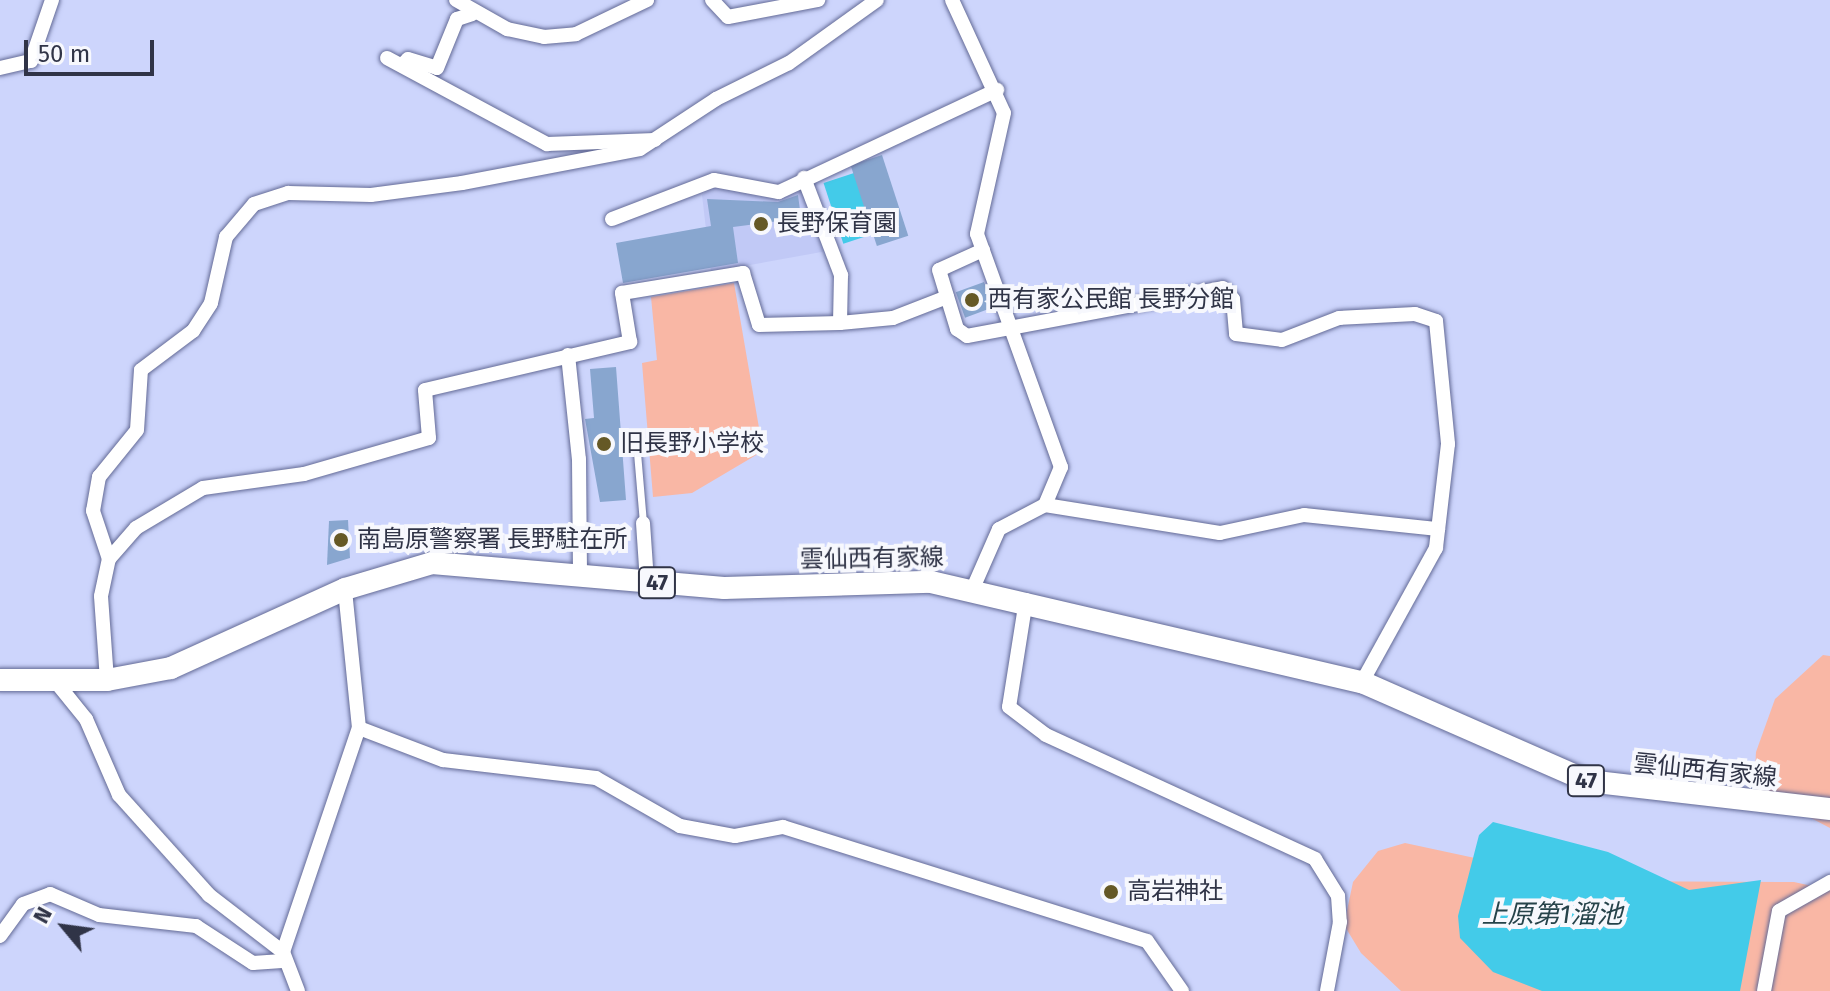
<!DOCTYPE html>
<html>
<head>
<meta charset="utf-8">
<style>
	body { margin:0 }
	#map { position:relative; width:1830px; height:991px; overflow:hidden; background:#cdd5fc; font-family:"Fira Sans","Noto Sans JP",sans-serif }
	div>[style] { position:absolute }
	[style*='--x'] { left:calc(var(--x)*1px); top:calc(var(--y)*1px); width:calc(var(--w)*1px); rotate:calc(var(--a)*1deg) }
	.built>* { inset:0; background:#c1c9f6 }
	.green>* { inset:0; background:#f9b7a5 }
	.water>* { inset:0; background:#43cbe9; transform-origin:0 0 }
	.building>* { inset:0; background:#88a6cf; transform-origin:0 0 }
	.roads { filter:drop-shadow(0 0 2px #636a96) drop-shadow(0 0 2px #636a96) }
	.lane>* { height:7px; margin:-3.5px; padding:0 3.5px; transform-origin:3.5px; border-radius:3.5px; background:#fff }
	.street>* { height:14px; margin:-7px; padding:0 7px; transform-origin:7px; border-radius:7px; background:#fff }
	.primary>* { height:22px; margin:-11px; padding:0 11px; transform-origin:11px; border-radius:11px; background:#fff }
	.dots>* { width:22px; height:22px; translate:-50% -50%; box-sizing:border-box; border:4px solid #f7f8fd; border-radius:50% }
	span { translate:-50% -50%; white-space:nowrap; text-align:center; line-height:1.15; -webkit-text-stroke:8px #f7f8fd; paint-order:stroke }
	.shield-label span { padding:2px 6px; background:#f7f8fd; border:2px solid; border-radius:6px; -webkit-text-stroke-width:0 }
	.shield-label { font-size:22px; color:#303447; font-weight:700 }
	.poi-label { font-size:24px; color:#303447 }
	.left { translate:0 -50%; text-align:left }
	.street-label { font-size:24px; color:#303447 }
	.water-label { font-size:26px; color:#26434a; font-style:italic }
	.north { position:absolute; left:24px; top:887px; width:80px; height:80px; -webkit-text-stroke:6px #f7f8fd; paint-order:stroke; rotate:299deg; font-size:22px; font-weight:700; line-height:32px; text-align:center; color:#303447 }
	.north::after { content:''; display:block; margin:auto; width:28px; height:36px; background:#303447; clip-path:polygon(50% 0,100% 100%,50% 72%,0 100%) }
	.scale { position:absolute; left:24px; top:40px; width:130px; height:36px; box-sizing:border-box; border:4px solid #303447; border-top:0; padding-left:10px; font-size:24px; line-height:28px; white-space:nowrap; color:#303447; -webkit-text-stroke:6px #f7f8fd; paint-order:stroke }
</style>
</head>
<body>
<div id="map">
	<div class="built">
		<div style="clip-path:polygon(715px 186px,761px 197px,805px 191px,827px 251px,711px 272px,702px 195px)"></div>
	</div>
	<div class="green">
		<div style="clip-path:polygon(734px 283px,763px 451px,692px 493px,653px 497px,642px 363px,657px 360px,651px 297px)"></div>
		<div style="clip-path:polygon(1823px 655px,1830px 656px,1830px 828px,1754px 788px,1756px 752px,1775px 699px)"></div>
		<div style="clip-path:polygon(1405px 843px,1582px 881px,1794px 882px,1830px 890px,1830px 991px,1401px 991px,1361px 953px,1344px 925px,1353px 882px,1378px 851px)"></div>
	</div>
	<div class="water">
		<div style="left:854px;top:173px;width:64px;height:32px;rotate:72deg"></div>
		<div style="clip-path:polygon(1493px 822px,1608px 852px,1689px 890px,1761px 880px,1740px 991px,1542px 991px,1493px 972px,1460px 938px,1458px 916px,1479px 835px)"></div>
	</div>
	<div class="building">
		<div style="left:882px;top:155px;width:85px;height:33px;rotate:72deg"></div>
		<div style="clip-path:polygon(798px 195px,801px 218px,733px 227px,738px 263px,623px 283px,616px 243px,711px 226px,707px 199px,778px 202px)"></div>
		<div style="left:984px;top:282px;width:27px;height:30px;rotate:70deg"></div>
		<div style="clip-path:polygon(616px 367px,626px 500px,600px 502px,585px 419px,594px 418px,590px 369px)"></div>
		<div style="clip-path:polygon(348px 520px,350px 558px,327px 565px,329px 521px)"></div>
	</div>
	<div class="roads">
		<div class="lane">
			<div style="--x:636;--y:441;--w:82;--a:85.1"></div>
		</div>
		<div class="street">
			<div style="--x:456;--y:0;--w:59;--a:29.6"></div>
			<div style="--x:507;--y:29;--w:38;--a:12"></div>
			<div style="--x:544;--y:37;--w:32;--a:-5"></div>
			<div style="--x:576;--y:34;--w:79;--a:-25.6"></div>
			<div style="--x:712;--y:0;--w:23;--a:47"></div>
			<div style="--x:728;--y:17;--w:92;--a:-10.7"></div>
			<div style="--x:952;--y:0;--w:124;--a:65.3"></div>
			<div style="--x:1004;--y:113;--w:124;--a:102.6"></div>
			<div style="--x:977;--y:234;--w:248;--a:70.2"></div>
			<div style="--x:1061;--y:467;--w:41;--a:112.8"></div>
			<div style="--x:1045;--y:505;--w:52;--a:152.4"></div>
			<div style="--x:999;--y:529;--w:62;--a:113.7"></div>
			<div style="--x:387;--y:58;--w:182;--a:28.3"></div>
			<div style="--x:547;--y:144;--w:108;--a:-2.1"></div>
			<div style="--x:402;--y:65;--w:8;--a:-45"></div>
			<div style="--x:408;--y:59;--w:30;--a:17"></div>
			<div style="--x:437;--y:68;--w:53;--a:-67.8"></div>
			<div style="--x:457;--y:19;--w:16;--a:-18"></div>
			<div style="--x:0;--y:68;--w:32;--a:-13"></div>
			<div style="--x:31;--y:61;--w:65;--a:-71"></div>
			<div style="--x:612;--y:219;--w:109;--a:-20.9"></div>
			<div style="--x:714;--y:180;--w:66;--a:10.5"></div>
			<div style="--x:779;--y:192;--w:241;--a:-25.1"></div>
			<div style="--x:983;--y:250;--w:48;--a:155.6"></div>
			<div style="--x:939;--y:270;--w:62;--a:73"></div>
			<div style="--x:957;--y:329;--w:12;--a:35"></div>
			<div style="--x:967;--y:336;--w:260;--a:-10.6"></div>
			<div style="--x:1223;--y:288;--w:15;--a:48"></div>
			<div style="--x:1233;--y:299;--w:35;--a:85"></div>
			<div style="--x:1236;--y:334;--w:46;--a:7.4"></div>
			<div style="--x:1282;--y:340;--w:61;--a:-21.1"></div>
			<div style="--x:1339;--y:318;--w:76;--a:-3"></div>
			<div style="--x:1415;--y:314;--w:22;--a:18"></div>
			<div style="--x:1436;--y:321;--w:124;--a:84.4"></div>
			<div style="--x:1448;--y:444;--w:105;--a:96.6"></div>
			<div style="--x:1436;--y:548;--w:153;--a:118.9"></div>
			<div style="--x:840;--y:323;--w:53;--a:-5.4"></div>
			<div style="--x:893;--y:318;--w:58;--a:-21.3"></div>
			<div style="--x:568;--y:355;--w:105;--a:84"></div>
			<div style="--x:579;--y:459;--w:115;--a:89.5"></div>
			<div style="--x:1045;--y:505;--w:177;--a:9.1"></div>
			<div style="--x:1220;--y:533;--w:86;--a:-12.1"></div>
			<div style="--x:1304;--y:515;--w:135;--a:6"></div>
			<div style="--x:643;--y:523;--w:59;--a:86.1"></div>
			<div style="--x:109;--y:559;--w:41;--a:-48.9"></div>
			<div style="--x:136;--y:528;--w:78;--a:-30.8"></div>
			<div style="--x:203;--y:488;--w:102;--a:-7.9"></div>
			<div style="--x:304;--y:474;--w:130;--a:-16.1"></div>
			<div style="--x:429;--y:438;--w:48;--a:-94.8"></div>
			<div style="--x:425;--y:390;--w:211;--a:-13.2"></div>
			<div style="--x:630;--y:342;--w:50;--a:-99.3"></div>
			<div style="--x:622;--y:293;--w:123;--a:-9.4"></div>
			<div style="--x:743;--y:273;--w:54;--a:72.9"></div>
			<div style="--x:759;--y:325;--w:81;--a:-1.4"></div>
			<div style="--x:840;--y:323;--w:48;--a:-88.8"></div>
			<div style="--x:841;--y:275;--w:104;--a:-110.9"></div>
			<div style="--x:1026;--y:600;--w:108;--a:99"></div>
			<div style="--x:1009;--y:707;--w:46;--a:37.1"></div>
			<div style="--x:1046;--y:735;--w:296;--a:24.7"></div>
			<div style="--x:1315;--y:859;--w:44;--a:58.1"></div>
			<div style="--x:1338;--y:896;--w:26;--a:86"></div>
			<div style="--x:1340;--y:922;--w:70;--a:100.7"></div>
			<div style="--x:107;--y:680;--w:84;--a:-94.1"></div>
			<div style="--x:101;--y:596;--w:38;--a:-78"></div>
			<div style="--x:109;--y:559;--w:51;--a:-108.4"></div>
			<div style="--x:93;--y:511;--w:35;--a:-80"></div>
			<div style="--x:99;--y:477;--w:60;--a:-51"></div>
			<div style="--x:137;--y:430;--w:60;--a:-86.2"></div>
			<div style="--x:141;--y:370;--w:65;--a:-36.9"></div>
			<div style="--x:193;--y:331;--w:33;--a:-57"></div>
			<div style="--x:211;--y:303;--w:68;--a:-77.2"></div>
			<div style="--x:226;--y:237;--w:43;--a:-49.7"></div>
			<div style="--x:254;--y:204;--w:36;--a:-18"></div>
			<div style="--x:288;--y:193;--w:83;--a:1.4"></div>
			<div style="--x:371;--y:195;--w:92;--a:-7.5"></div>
			<div style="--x:462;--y:183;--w:181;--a:-10.8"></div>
			<div style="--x:640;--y:149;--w:91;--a:-33.3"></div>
			<div style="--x:716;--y:99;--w:81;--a:-26.3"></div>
			<div style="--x:789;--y:63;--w:108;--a:-35.6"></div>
			<div style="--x:56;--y:682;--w:48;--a:51"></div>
			<div style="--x:86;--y:719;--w:83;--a:66.5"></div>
			<div style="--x:119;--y:795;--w:135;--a:48"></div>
			<div style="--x:209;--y:895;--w:93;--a:37.6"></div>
			<div style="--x:359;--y:728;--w:90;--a:20.9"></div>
			<div style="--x:443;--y:760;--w:154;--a:6.7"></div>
			<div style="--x:596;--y:778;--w:97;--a:29.7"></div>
			<div style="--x:680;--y:826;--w:56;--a:10.3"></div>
			<div style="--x:735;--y:836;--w:49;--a:-10.6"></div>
			<div style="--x:783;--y:827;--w:381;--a:17.4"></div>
			<div style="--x:1147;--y:941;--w:61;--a:55"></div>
			<div style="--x:0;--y:936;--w:39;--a:-54"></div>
			<div style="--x:23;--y:904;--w:29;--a:-20"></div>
			<div style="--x:50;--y:894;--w:53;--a:23.2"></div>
			<div style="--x:99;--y:915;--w:98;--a:6.5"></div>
			<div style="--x:196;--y:926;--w:68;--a:33"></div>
			<div style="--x:253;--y:963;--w:29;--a:-4"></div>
			<div style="--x:298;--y:991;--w:42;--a:-111"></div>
			<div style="--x:283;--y:952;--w:237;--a:-71.3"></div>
			<div style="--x:359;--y:728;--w:140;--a:-95.8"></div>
			<div style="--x:1764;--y:991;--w:81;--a:-79.4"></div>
			<div style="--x:1779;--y:911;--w:59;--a:-29.6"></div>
		</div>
		<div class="primary">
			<div style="--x:0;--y:680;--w:107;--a:0"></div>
			<div style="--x:107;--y:680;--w:65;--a:-10.6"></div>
			<div style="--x:171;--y:668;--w:191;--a:-24.4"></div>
			<div style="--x:345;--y:589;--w:91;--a:-16.6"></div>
			<div style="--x:432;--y:563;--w:293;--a:4.9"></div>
			<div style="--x:724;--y:588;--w:207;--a:-1.7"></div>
			<div style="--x:931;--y:582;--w:442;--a:13.1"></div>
			<div style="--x:1362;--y:682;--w:247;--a:23.7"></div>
			<div style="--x:1588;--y:781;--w:244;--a:6.6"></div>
		</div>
	</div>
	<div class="dots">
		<div style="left:761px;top:224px;background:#655926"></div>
		<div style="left:972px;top:300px;background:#655926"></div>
		<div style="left:604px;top:444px;background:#655926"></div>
		<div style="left:341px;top:540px;background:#655926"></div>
		<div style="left:1111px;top:892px;background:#655926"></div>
	</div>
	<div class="shield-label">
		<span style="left:657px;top:583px">47</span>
		<span style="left:1586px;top:781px">47</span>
	</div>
	<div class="poi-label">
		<span class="left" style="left:777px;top:224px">長野保育園</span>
		<span class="left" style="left:988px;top:300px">西有家公民館 長野分館</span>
		<span class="left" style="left:620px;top:444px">旧長野小学校</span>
		<span class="left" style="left:357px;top:540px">南島原警察署 長野駐在所</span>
		<span class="left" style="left:1127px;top:892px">高岩神社</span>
	</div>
	<div class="street-label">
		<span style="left:872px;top:559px;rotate:-1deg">雲仙西有家線</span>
		<span style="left:1705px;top:771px;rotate:6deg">雲仙西有家線</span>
	</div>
	<div class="water-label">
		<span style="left:1552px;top:915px">上原第1溜池</span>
	</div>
	<div class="north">N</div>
	<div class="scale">50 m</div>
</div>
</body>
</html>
